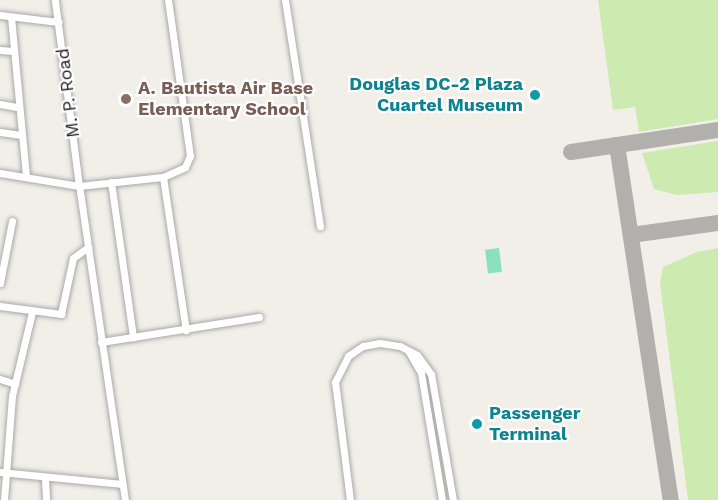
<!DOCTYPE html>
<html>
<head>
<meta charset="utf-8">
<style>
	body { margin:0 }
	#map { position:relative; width:718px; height:500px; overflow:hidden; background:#f2efe9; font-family:"Work Sans",sans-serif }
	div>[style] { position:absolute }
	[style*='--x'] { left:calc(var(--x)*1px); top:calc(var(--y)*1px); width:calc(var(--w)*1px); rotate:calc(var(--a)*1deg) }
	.grass>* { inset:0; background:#cdebb0 }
	.pitch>* { inset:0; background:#88e0be; transform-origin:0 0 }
	.taxiway>* { height:16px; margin:-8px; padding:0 8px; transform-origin:8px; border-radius:8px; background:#b1b0ac }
	.roads { filter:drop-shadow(0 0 2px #a9a9a9) drop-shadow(0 0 2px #a9a9a9) }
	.minor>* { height:7px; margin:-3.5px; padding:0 3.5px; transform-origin:3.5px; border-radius:3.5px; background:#fff }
	.dots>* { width:16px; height:16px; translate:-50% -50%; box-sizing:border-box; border:3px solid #fff; border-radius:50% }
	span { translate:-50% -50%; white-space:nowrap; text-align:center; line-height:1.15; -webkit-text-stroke:4.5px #fff; paint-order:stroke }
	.culture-label { font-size:18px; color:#0d838f; font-weight:700 }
	.right { translate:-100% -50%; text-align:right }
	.left { translate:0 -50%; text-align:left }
	.education-label { font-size:18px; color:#785e54; font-weight:700 }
	.street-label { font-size:18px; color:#222 }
</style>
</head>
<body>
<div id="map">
	<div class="grass">
		<div style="clip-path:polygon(598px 0,718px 0,718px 119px,639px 132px,635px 107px,613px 110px)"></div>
		<div style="clip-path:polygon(718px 141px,718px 192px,677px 195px,654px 189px,642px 153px)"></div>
		<div style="clip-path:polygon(718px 248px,718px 500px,688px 500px,660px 284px,663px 267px,697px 252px)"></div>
	</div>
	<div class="pitch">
		<div style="left:499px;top:248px;width:24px;height:14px;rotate:83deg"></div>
	</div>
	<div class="taxiway">
		<div style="--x:617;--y:145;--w:359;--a:81.4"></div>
		<div style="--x:571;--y:152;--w:149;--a:-8.5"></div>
		<div style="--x:631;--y:235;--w:88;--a:-7.9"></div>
	</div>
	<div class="roads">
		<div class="minor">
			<div style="--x:285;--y:0;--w:229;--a:81.2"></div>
			<div style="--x:0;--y:15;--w:59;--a:6.8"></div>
			<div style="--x:11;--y:17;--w:161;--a:84.6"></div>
			<div style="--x:0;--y:50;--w:13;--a:4"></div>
			<div style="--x:0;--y:104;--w:17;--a:10"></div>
			<div style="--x:0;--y:132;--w:21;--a:8"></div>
			<div style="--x:0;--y:173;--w:80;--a:9.3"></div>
			<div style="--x:79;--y:186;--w:188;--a:-97.4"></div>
			<div style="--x:163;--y:177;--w:155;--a:81.5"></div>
			<div style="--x:111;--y:182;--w:157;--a:81.9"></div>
			<div style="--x:0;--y:283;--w:63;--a:-79"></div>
			<div style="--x:0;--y:306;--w:62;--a:7.5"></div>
			<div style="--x:61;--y:314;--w:57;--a:-77.9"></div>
			<div style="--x:73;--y:258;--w:19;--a:-36"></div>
			<div style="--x:101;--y:342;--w:160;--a:-9"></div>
			<div style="--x:409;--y:352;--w:24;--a:60"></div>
			<div style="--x:421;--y:373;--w:129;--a:80.6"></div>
			<div style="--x:0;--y:379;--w:16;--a:18"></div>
			<div style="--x:0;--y:472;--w:123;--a:5.6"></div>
			<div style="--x:45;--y:478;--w:22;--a:87"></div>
			<div style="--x:4;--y:500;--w:104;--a:-85.6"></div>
			<div style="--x:12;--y:396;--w:86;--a:-76.6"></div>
			<div style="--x:125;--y:500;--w:317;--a:-98.3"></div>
			<div style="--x:79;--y:186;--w:84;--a:-6.1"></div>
			<div style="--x:163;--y:177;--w:24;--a:-24"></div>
			<div style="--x:185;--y:167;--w:12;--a:-66"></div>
			<div style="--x:190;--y:156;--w:158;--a:-98"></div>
			<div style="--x:350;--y:500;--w:119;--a:-97.2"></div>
			<div style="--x:335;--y:382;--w:29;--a:-63"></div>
			<div style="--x:348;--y:356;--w:18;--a:-34"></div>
			<div style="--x:363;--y:346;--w:17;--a:-10"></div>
			<div style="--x:380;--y:343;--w:20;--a:9"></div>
			<div style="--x:400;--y:346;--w:19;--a:28"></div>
			<div style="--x:417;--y:355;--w:24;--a:54"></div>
			<div style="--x:431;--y:374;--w:128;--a:80.1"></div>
		</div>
	</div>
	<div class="dots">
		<div style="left:535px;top:95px;background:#0f9aa8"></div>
		<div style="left:126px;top:99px;background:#8d6e63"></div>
		<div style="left:477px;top:424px;background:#0f9aa8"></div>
	</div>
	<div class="culture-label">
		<span class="right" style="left:523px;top:95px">Douglas DC-2 Plaza<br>Cuartel Museum</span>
		<span class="left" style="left:489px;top:424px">Passenger<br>Terminal</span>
	</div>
	<div class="education-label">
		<span class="left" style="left:138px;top:99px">A. Bautista Air Base<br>Elementary School</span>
	</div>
	<div class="street-label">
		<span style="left:68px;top:93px;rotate:-97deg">M. P. Road</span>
	</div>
</div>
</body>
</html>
